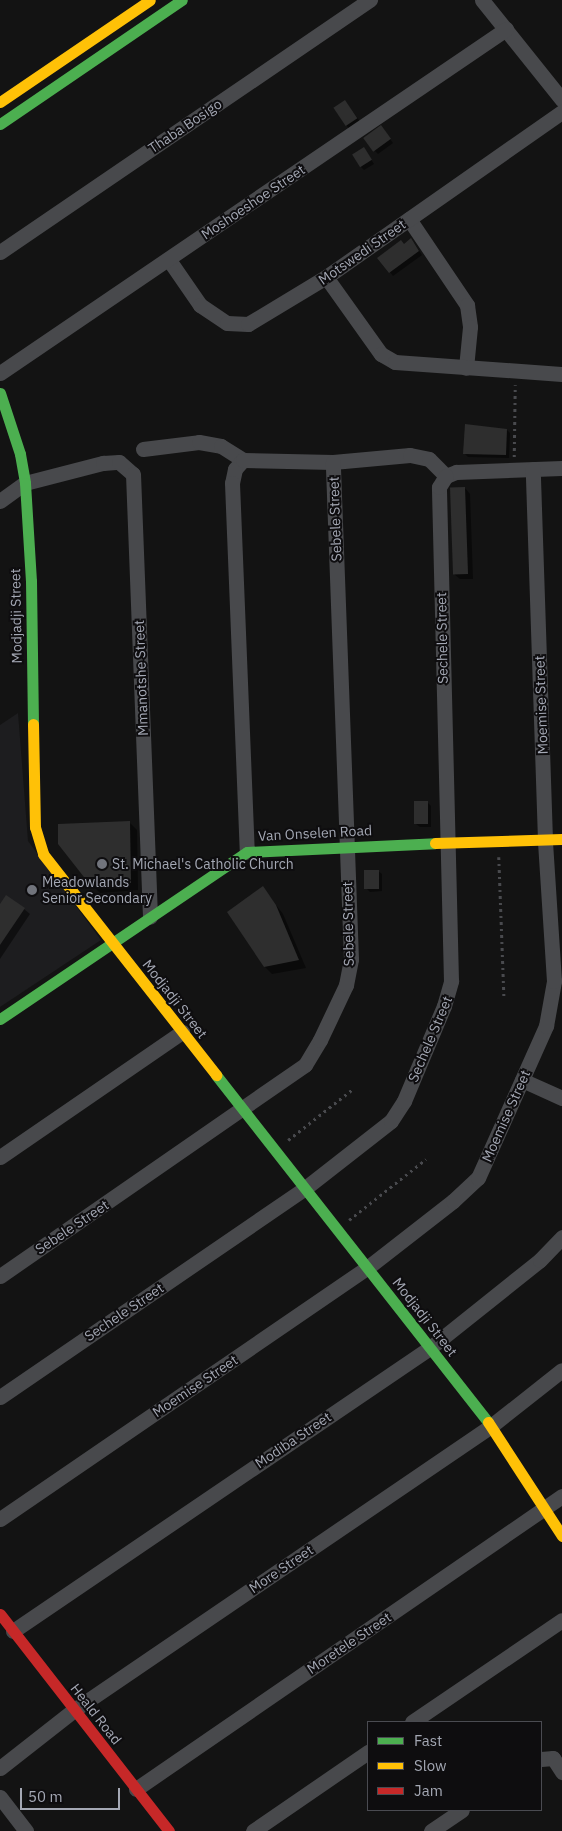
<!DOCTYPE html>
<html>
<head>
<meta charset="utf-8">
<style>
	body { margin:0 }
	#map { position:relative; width:562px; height:1831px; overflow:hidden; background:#131313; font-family:"IBM Plex Sans",sans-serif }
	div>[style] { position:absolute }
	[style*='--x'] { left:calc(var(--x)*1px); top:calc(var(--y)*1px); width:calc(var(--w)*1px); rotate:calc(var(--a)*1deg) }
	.built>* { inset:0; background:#1d1d1f }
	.shadow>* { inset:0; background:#0007; transform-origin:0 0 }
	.building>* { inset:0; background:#2e2e2e; transform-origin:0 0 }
	.path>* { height:2.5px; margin-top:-1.25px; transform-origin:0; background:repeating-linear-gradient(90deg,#494a4e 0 2.5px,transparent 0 6.5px) }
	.street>* { height:15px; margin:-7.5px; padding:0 7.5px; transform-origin:7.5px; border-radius:7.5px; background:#48494c }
	.fast>* { height:11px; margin:-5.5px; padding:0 5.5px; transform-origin:5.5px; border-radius:5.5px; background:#4caf50 }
	.slow>* { height:11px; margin:-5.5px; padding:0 5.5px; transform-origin:5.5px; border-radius:5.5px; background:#ffc107 }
	.jam>* { height:11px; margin:-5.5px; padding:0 5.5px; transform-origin:5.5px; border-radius:5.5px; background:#c62828 }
	.dots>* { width:14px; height:14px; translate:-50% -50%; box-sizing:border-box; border:2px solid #0e0d0f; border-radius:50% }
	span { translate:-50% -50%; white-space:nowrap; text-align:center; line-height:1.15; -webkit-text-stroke:4px #0e0d0f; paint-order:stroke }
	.street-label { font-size:14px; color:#a4a8b4 }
	.poi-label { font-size:14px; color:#a4a8b4 }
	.left { translate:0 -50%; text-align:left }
	.legend { position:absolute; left:367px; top:1721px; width:175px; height:90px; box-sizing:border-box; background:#0e0d0f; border:1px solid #4a4b51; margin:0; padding:6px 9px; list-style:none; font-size:15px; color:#a4a8b4 }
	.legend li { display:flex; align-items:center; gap:10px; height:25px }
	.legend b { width:25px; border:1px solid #4a4b51 }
	.scale { position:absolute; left:20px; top:1788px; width:100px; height:22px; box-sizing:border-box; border:2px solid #a4a8b4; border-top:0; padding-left:6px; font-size:15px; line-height:18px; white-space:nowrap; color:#a4a8b4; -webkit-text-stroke:4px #0e0d0f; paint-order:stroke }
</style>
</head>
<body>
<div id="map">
	<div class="built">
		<div style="clip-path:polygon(18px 713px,28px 841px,101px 940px,0 1007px,0 725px)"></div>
	</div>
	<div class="shadow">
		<div style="left:345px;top:101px;width:26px;height:13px;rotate:54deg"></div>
		<div style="clip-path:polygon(384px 131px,393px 143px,378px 154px,375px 151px)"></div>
		<div style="clip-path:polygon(367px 153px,374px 164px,364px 170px,361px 167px)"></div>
		<div style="clip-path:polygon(414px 243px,422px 255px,393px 276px,390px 272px,404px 245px)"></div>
		<div style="clip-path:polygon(507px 430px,510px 433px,509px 458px,468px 457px,465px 454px)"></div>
		<div style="clip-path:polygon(465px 488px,470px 494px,473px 579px,460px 579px,454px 574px)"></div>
		<div style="clip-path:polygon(427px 802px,431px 806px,431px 827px,420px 827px,416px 824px)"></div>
		<div style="clip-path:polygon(129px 822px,137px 830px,138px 890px,100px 893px,92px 885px)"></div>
		<div style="clip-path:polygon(378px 871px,382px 874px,382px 891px,370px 892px,366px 888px)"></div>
		<div style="clip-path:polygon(263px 888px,283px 914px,306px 968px,272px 974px,265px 967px)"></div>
		<div style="clip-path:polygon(0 906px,24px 909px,30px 914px,0 959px)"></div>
	</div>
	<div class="building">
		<div style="left:345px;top:100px;width:22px;height:14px;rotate:56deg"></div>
		<div style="left:381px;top:125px;width:17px;height:22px;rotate:54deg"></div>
		<div style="left:364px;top:147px;width:15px;height:14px;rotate:58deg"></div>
		<div style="clip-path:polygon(411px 238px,419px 251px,389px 273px,377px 258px,401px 240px,404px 244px)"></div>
		<div style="clip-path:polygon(465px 424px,507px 429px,506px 455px,463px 454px)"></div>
		<div style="left:465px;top:487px;width:87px;height:15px;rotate:88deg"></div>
		<div style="left:414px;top:801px;width:14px;height:23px"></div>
		<div style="clip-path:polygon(130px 821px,131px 883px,91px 886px,58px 844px,58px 824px)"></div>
		<div style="left:364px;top:870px;width:15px;height:19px"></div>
		<div style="clip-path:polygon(263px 886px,276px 905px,299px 960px,264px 967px,227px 912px)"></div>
		<div style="clip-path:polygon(6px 895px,25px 908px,0 945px,0 904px)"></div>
	</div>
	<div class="path">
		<div style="--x:514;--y:457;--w:72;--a:-89.2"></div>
		<div style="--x:499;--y:857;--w:139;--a:87.9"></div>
		<div style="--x:288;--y:1140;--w:84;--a:-38.2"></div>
		<div style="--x:349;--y:1220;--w:98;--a:-38.4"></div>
	</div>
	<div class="street">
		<div style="--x:482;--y:0;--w:128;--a:51.3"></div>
		<div style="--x:409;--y:219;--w:104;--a:56"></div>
		<div style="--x:467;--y:305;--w:22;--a:82"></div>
		<div style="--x:470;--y:327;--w:41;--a:95.6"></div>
		<div style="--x:0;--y:252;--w:448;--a:-34.3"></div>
		<div style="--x:169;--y:260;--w:55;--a:55.4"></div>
		<div style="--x:200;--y:305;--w:32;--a:34"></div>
		<div style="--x:227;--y:323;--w:21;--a:3"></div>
		<div style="--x:248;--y:324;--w:91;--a:-31.1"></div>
		<div style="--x:326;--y:277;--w:288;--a:-35"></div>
		<div style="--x:326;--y:277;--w:95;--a:54.5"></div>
		<div style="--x:381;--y:354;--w:16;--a:30"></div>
		<div style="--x:395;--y:362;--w:167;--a:4.1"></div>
		<div style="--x:0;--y:373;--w:612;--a:-34.21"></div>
		<div style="--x:143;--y:449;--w:56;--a:-7.1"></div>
		<div style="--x:199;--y:442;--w:22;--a:10"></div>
		<div style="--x:221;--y:446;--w:26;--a:32"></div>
		<div style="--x:243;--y:460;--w:12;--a:132"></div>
		<div style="--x:235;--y:469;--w:14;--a:102"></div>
		<div style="--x:232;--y:483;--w:369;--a:87.7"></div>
		<div style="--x:243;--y:460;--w:90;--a:1.3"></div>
		<div style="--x:333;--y:462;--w:77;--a:-5.2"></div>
		<div style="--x:410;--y:455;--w:19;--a:12"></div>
		<div style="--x:429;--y:459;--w:24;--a:45"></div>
		<div style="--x:446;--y:476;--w:11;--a:-22"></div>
		<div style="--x:456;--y:472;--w:106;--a:-2.2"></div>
		<div style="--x:0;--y:501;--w:31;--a:-36"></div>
		<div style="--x:25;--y:483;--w:81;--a:-14.4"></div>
		<div style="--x:103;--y:463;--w:16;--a:-4"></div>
		<div style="--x:119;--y:462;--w:18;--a:41"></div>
		<div style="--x:133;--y:474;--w:443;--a:87.8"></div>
		<div style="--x:522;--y:1080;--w:44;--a:24.2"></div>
		<div style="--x:0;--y:1157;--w:221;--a:-34.5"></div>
		<div style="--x:0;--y:1276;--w:371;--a:-34.7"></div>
		<div style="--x:305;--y:1065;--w:29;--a:-59"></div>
		<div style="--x:320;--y:1040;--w:61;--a:-64.7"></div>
		<div style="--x:346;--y:985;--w:26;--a:-79"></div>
		<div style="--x:351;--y:959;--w:497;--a:-92.1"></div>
		<div style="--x:0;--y:1397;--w:368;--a:-34.4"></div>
		<div style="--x:304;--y:1189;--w:110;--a:-38"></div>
		<div style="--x:391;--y:1121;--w:24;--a:-57"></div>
		<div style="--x:404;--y:1101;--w:103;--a:-67.2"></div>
		<div style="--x:444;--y:1006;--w:26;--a:-74"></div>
		<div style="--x:451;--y:981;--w:494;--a:-91.4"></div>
		<div style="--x:439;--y:487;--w:13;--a:-58"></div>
		<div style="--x:0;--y:1519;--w:445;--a:-34.4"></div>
		<div style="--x:367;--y:1268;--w:109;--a:-37.9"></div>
		<div style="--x:453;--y:1201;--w:34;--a:-43"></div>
		<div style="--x:478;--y:1178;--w:167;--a:-65.9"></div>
		<div style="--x:546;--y:1026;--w:46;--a:-79.9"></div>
		<div style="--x:554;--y:981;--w:141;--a:-93.7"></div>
		<div style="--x:545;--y:840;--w:371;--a:-91.9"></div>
		<div style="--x:13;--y:1631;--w:505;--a:-34.19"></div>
		<div style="--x:431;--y:1347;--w:139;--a:-38.6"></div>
		<div style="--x:540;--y:1260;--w:32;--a:-46"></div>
		<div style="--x:412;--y:1722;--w:181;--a:-34.2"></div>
		<div style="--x:541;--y:1759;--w:12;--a:-5"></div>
		<div style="--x:553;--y:1758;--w:17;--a:57"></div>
		<div style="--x:0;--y:1768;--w:94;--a:-38.1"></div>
		<div style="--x:74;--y:1710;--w:505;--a:-34.26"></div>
		<div style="--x:491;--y:1426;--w:90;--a:-38.3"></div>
		<div style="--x:136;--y:1789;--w:517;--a:-34.52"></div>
		<div style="--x:0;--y:1797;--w:43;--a:52.6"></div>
		<div style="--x:253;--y:1831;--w:140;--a:-34.5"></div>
		<div style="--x:431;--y:1831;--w:37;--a:-34"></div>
	</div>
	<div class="fast">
		<div style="--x:0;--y:124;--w:220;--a:-34.3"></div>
		<div style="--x:0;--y:393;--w:64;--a:71.8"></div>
		<div style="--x:20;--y:454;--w:29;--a:80"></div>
		<div style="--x:25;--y:483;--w:98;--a:86.5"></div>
		<div style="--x:31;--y:581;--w:143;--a:89.2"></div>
		<div style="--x:0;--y:1019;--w:298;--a:-34.1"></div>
		<div style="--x:247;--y:852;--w:188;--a:-2.7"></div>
		<div style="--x:216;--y:1075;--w:441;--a:51.9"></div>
	</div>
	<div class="slow">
		<div style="--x:0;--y:102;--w:181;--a:-34.2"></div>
		<div style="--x:33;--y:724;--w:103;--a:88.9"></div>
		<div style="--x:35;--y:827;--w:28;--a:73"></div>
		<div style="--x:43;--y:854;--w:281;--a:51.9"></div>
		<div style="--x:435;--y:843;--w:127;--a:-1.8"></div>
		<div style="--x:488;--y:1422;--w:136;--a:57"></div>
	</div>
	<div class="jam">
		<div style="--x:0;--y:1614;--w:275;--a:52.1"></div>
	</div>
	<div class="dots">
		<div style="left:102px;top:864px;background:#71747c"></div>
		<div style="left:32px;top:890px;background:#71747c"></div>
	</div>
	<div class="street-label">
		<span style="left:185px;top:126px;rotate:-34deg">Thaba Bosigo</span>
		<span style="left:253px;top:202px;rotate:-34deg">Moshoeshoe Street</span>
		<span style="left:362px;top:252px;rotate:-35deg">Motswedi Street</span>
		<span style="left:335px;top:519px;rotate:-92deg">Sebele Street</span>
		<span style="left:16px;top:616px;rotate:-91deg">Modjadji Street</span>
		<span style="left:442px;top:638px;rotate:-91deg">Sechele Street</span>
		<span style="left:141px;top:678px;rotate:-92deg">Mmanotshe Street</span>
		<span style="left:541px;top:705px;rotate:-92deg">Moemise Street</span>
		<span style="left:315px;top:833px;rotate:-3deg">Van Onselen Road</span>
		<span style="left:348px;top:924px;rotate:-91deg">Sebele Street</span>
		<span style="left:175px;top:999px;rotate:52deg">Modjadji Street</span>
		<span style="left:430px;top:1039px;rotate:-67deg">Sechele Street</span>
		<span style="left:506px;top:1116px;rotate:-66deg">Moemise Street</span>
		<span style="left:72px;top:1227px;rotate:-34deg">Sebele Street</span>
		<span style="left:124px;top:1312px;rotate:-34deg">Sechele Street</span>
		<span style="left:425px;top:1317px;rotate:52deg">Modjadji Street</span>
		<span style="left:195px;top:1386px;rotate:-34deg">Moemise Street</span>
		<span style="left:293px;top:1440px;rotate:-34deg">Modiba Street</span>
		<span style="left:281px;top:1569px;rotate:-34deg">More Street</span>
		<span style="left:349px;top:1643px;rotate:-34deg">Moretele Street</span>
		<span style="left:96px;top:1714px;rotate:52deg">Heald Road</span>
	</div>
	<div class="poi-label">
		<span class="left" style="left:112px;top:864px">St. Michael's Catholic Church</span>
		<span class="left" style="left:42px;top:890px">Meadowlands<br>Senior Secondary</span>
	</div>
	<ul class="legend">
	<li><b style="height:6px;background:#4caf50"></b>Fast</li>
	<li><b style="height:6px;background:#ffc107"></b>Slow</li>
	<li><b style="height:6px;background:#c62828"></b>Jam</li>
	</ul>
	<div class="scale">50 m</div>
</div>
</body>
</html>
